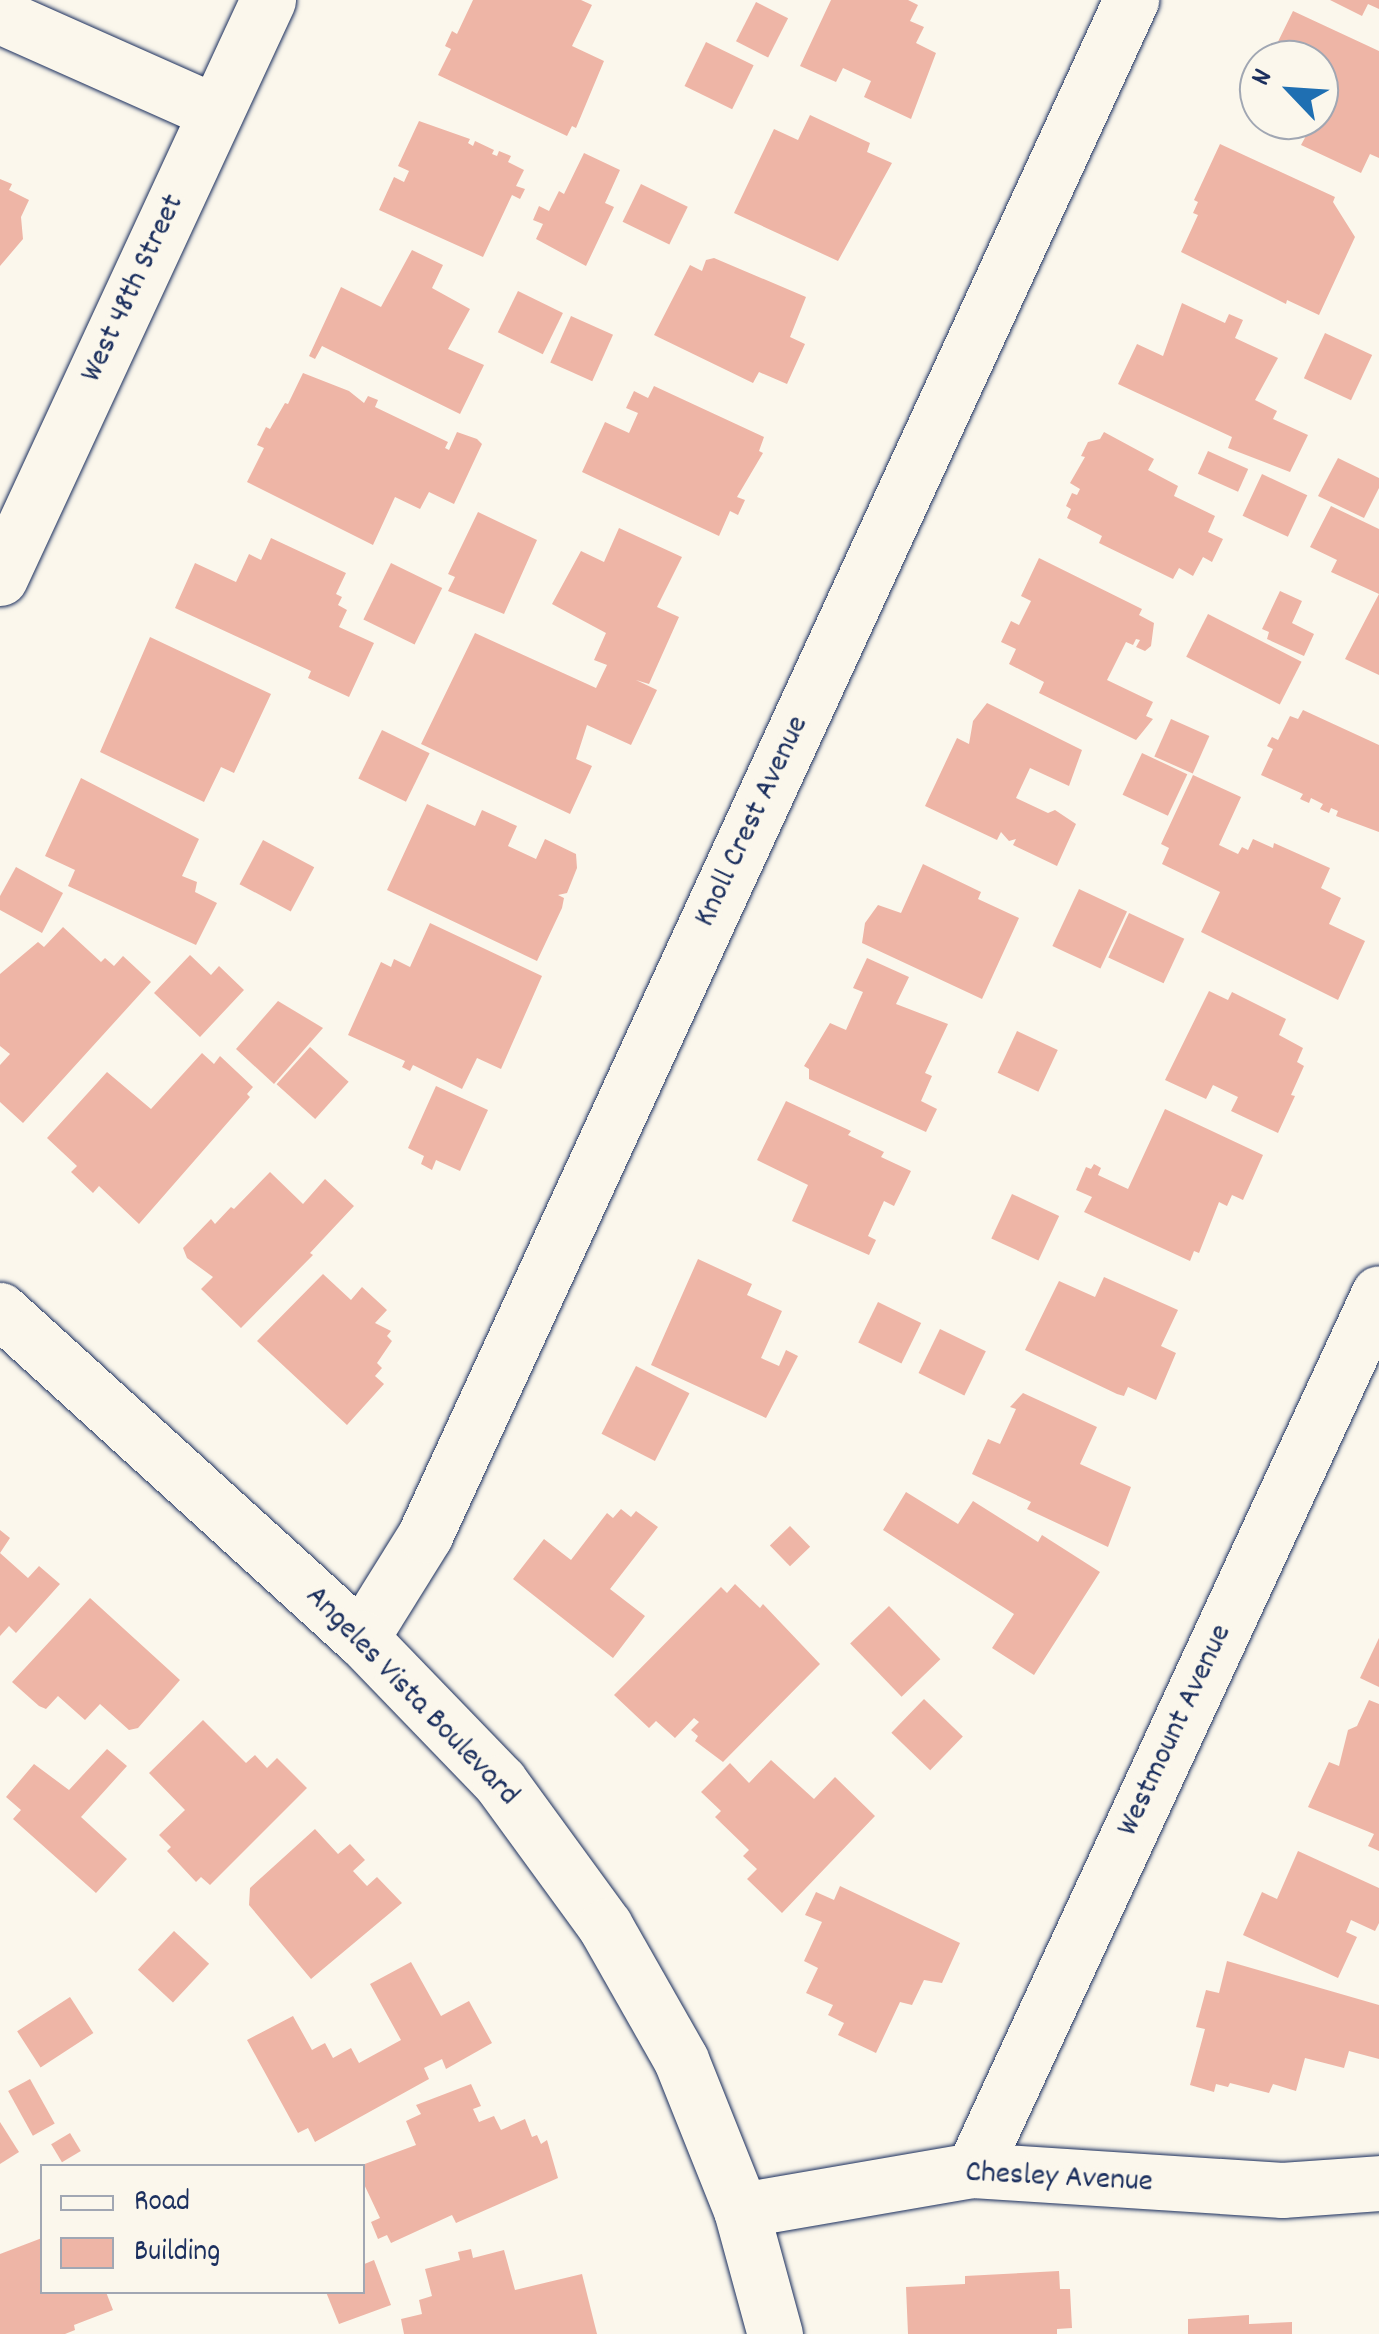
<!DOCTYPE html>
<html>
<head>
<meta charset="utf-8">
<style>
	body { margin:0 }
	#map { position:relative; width:1379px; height:2334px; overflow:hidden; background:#fbf7ec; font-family:Dekko,sans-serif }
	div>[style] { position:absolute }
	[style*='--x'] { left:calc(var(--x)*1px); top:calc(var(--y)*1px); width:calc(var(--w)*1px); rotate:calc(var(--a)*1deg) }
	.building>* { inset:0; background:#eeb5a6; transform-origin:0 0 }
	.roads { filter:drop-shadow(0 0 2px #1b2f5e) drop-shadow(0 0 2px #1b2f5e) }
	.minor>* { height:55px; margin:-27.5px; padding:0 27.5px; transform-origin:27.5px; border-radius:27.5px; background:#fbf7ec }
	.tertiary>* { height:55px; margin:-27.5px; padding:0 27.5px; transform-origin:27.5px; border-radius:27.5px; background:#fbf7ec }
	span { translate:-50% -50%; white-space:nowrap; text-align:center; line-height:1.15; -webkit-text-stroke:10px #fbf7ec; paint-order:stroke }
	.street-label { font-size:32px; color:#1b2f5e }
	.legend { position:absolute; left:40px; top:2164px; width:325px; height:130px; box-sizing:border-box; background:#fbf7ec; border:2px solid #a1a7b3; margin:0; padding:12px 18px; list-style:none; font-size:30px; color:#1b2f5e }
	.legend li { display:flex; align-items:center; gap:20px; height:50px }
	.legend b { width:50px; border:2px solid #a1a7b3 }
	.north { position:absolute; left:1239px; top:40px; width:100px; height:100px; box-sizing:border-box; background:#fbf7ec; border:2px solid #a1a7b3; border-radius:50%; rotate:295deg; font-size:28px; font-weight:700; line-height:40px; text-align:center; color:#1b2f5e }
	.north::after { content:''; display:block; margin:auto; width:35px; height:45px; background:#1f6fb2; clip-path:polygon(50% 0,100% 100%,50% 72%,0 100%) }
</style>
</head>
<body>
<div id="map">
	<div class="building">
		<div style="clip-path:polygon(473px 0,581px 0,592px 5px,572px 46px,604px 61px,576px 128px,572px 126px,567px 136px,438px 75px,451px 49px,445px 46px,452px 31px,457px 34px)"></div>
		<div style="clip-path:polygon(831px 0,908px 0,918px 5px,910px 21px,924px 27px,916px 43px,936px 53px,911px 119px,864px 97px,871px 81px,843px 68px,836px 82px,800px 66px)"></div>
		<div style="clip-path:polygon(1330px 0,1379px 0,1379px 9px,1368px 4px,1362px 16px)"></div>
		<div style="left:756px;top:2px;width:36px;height:44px;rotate:27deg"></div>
		<div style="clip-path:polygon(1293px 11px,1379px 51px,1379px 158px,1370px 154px,1361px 173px,1301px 145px,1307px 134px,1284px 123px,1319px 120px,1319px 60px,1269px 60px)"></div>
		<div style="left:706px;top:42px;width:53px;height:49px;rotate:26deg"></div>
		<div style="clip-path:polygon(810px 115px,870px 143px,867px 152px,892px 163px,838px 261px,734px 213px,774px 129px,798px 140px)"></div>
		<div style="clip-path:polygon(419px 121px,470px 139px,468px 143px,473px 146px,475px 141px,494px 150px,492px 154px,497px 156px,499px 151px,511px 156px,508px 162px,524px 170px,516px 186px,525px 189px,520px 199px,512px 195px,483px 257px,379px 210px,394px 177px,404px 182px,409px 171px,398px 166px)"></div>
		<div style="clip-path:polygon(1220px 144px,1335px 197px,1333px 202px,1355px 237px,1319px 315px,1287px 300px,1286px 304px,1181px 252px,1198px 215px,1193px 213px,1198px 202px,1194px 200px)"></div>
		<div style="clip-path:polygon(584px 153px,620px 170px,605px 203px,614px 207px,586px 266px,536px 239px,543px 224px,533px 220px,539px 206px,549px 211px,559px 191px,564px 194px)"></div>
		<div style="clip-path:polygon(0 179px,12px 184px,9px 190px,29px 200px,21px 217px,23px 239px,0 266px)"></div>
		<div style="left:641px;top:184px;width:52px;height:42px;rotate:26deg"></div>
		<div style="clip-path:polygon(412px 250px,443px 265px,432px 288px,470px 309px,448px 349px,484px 365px,460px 414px,322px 346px,315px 359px,309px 356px,341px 287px,381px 307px)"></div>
		<div style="clip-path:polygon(714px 258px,806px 297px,790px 337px,805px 344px,787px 384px,759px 372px,753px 383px,654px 335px,690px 265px,702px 271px,706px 260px)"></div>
		<div style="left:518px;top:291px;width:50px;height:46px;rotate:26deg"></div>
		<div style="clip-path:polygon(1182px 303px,1225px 323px,1229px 314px,1243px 320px,1235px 338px,1278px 358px,1255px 400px,1277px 411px,1273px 419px,1308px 435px,1290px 472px,1228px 448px,1232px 437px,1118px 384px,1137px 344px,1163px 356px)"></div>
		<div style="left:571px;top:316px;width:46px;height:51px;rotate:24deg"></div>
		<div style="left:1325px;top:333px;width:52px;height:50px;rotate:25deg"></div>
		<div style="clip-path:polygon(303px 373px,349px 391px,364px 403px,368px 396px,378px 400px,375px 407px,448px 442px,445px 448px,449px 450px,457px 432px,477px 439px,482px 444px,454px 504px,429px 492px,420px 509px,395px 497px,373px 545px,247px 482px,264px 448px,257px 445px,266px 427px,270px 429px,285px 403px,288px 404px)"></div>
		<div style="clip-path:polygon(654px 386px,764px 437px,759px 451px,763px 453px,737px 497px,745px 500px,738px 515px,730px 511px,719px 536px,582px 472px,605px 422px,629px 433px,638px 413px,626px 408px,634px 391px,648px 398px)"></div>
		<div style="clip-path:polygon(1104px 432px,1154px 459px,1148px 470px,1178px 486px,1174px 496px,1215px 516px,1208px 532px,1223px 539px,1212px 562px,1203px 557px,1193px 576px,1179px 568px,1173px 579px,1099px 543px,1102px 536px,1067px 518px,1071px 509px,1066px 506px,1072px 493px,1077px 495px,1080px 489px,1070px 483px,1085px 457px,1081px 456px,1088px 442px,1100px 439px)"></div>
		<div style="left:1208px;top:451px;width:44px;height:25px;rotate:24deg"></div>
		<div style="clip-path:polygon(1338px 458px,1379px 478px,1379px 488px,1364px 518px,1318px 496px)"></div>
		<div style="left:1262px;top:474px;width:50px;height:46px;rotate:25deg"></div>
		<div style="clip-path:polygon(1331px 506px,1379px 529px,1379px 675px,1345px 659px,1379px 594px,1331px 572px,1337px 560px,1310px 547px)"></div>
		<div style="clip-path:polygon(478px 512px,537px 540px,504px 614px,448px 591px,455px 577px,448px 574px)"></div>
		<div style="clip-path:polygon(619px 528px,682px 557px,657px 607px,679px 617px,649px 684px,636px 680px,657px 690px,631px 745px,587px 725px,576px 759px,592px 766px,570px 814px,421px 744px,475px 633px,596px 688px,607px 665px,594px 660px,606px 633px,552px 604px,581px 551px,604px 562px)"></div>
		<div style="clip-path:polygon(271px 538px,346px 573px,336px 594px,342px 597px,338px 605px,347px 610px,339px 627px,374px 643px,349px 697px,308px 678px,311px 671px,175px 608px,195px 563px,236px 582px,249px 554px,261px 560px)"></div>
		<div style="clip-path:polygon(1039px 558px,1142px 609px,1139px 615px,1154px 623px,1151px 646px,1145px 651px,1136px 647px,1140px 640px,1136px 639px,1133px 645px,1126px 642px,1107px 680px,1153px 702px,1146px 716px,1153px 719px,1136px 740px,1039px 693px,1044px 682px,1009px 664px,1016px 649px,1001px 642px,1011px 621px,1019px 625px,1031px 601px,1021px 596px)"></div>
		<div style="left:391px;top:563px;width:57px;height:63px;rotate:26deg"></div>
		<div style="clip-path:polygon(1280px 591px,1302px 601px,1292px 623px,1314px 634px,1304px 656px,1267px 639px,1269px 632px,1262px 629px)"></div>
		<div style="left:1208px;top:614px;width:105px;height:48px;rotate:27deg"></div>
		<div style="clip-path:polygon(150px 637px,271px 694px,234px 773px,221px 767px,204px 802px,100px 752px)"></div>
		<div style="clip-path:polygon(987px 703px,1082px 750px,1069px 786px,1030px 768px,1016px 798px,1048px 813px,1055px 810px,1076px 824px,1057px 866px,1013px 845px,1016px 839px,1009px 841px,1001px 832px,997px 840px,925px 806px,957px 738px,969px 744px,973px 721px)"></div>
		<div style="clip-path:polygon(1303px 710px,1379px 745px,1379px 832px,1336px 816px,1338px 811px,1331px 808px,1329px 813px,1320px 809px,1323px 804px,1311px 798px,1309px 803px,1300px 799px,1303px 794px,1261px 775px,1273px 749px,1267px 746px,1272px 737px,1278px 740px,1290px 716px,1298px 719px)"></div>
		<div style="left:1171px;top:719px;width:42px;height:41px;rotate:24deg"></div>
		<div style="left:382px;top:730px;width:53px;height:54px;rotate:26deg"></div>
		<div style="left:1142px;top:753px;width:50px;height:46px;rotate:25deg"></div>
		<div style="clip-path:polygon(1193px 775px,1241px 797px,1219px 845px,1238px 854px,1242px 847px,1248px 850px,1253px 839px,1273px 848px,1274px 843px,1330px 868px,1321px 888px,1341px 898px,1329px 924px,1365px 941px,1338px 1000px,1201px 932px,1220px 892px,1162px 864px,1169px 848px,1161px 844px)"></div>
		<div style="clip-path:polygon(81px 778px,199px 839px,182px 876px,197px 882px,195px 892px,217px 903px,196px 945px,68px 886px,75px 870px,45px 856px)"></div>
		<div style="clip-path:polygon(427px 804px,475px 826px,482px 810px,517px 826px,508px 846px,536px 859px,545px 839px,576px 854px,577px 868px,567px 893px,558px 895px,564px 898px,562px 908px,537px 961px,387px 890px)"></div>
		<div style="left:263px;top:840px;width:58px;height:50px;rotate:28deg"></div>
		<div style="clip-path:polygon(923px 864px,981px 892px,978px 899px,1019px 918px,982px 999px,862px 943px,865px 923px,878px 905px,901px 913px)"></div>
		<div style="clip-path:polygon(16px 867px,63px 893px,42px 933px,0 910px,0 896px)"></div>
		<div style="left:1079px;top:889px;width:53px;height:63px;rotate:25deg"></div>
		<div style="left:1129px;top:913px;width:61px;height:49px;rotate:25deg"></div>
		<div style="clip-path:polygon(430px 923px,542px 976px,501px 1069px,477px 1058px,462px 1089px,413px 1065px,410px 1071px,402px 1067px,405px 1061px,348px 1035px,381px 962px,391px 967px,394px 959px,410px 967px)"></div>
		<div style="clip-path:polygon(63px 927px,101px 962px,105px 958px,114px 966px,123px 956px,151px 982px,23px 1123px,0 1102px,0 1065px,10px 1054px,0 1046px,0 974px,38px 942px,44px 947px)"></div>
		<div style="clip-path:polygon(190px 955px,211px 975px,219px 966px,244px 990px,200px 1037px,154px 993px)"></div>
		<div style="clip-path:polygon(867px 958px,909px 977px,896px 1004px,948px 1024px,925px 1073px,932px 1076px,921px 1101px,937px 1109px,926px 1132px,809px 1079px,809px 1069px,804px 1066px,830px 1023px,846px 1030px,863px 992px,853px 988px)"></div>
		<div style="clip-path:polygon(1209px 991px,1228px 1000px,1232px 992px,1286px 1019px,1279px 1035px,1303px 1048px,1297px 1062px,1304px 1066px,1291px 1095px,1295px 1096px,1278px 1133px,1231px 1111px,1238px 1097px,1213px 1085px,1206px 1099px,1165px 1080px)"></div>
		<div style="clip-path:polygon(278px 1001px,323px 1028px,274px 1084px,236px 1049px)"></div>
		<div style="left:1017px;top:1031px;width:45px;height:46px;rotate:25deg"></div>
		<div style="left:310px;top:1047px;width:52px;height:50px;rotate:42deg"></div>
		<div style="clip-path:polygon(202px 1053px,214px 1064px,220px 1056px,253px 1087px,247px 1094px,250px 1097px,139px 1224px,99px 1186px,93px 1193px,71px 1172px,77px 1166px,47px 1138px,107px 1072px,151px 1109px)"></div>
		<div style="clip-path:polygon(436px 1086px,488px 1110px,460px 1171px,436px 1160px,432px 1170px,421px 1164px,424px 1156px,408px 1148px)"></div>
		<div style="clip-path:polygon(786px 1101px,851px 1131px,848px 1135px,884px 1152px,881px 1157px,911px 1171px,894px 1206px,884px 1201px,868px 1236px,876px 1240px,869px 1255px,792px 1221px,808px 1185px,757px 1160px)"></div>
		<div style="clip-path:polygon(1165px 1109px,1263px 1155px,1243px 1200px,1232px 1195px,1227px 1206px,1219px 1202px,1199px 1253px,1194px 1251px,1190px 1261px,1084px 1212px,1092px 1197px,1076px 1190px,1086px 1167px,1091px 1169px,1094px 1164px,1101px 1168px,1098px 1175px,1128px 1189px)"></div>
		<div style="clip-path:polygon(270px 1172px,303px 1204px,325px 1179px,354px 1206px,310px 1253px,313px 1255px,241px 1328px,201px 1289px,213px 1277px,187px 1258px,183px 1248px,211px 1219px,215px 1224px,231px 1207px,234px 1209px)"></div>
		<div style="left:1012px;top:1194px;width:52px;height:49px;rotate:25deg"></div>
		<div style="clip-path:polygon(698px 1259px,752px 1284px,747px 1295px,782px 1311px,761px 1358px,779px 1366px,786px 1350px,798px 1356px,766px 1418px,651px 1365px)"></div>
		<div style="clip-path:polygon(323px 1274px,351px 1300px,362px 1287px,387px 1310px,375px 1323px,391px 1331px,387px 1336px,392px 1341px,377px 1363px,382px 1368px,375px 1376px,384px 1384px,347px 1425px,257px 1341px)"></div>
		<div style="clip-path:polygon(1104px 1277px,1178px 1310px,1161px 1346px,1176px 1353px,1156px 1400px,1128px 1387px,1124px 1396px,1117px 1394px,1025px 1350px,1059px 1281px,1095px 1297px)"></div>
		<div style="left:878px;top:1302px;width:48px;height:45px;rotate:26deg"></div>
		<div style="left:940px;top:1329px;width:51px;height:49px;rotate:26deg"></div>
		<div style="left:636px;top:1366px;width:60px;height:76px;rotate:27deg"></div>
		<div style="clip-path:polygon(1023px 1393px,1097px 1427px,1080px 1464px,1131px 1487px,1108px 1547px,1027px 1509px,1031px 1502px,972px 1474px,988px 1439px,1000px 1444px,1016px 1409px,1010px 1407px)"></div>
		<div style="clip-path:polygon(906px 1492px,958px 1524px,973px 1501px,1038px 1542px,1042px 1535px,1100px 1572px,1034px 1675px,992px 1648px,1014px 1614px,883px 1530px)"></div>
		<div style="clip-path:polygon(621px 1509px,631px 1517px,636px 1511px,658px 1527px,610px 1589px,645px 1616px,613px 1658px,513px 1579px,544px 1539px,571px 1560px,607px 1513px,613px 1518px)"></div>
		<div style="left:790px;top:1526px;width:29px;height:28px;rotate:46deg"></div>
		<div style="clip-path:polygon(0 1530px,10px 1538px,0 1553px,28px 1578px,39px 1566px,60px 1584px,16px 1633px,9px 1626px,0 1636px)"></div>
		<div style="clip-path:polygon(735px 1584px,760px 1608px,763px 1604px,820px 1664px,723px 1762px,695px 1741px,698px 1736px,691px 1730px,699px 1722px,694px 1718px,675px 1738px,656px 1721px,649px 1728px,614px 1695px,721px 1587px,727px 1593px)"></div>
		<div style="clip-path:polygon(90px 1598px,180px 1680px,138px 1728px,129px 1730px,100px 1704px,85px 1720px,58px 1696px,46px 1709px,39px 1706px,12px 1682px)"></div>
		<div style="left:889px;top:1606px;width:74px;height:54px;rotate:46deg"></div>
		<div style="clip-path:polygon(1379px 1638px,1379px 1687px,1360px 1678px)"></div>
		<div style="left:924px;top:1699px;width:54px;height:47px;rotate:44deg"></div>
		<div style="clip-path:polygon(1369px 1700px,1379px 1704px,1379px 1851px,1368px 1846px,1374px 1834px,1308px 1807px,1329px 1762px,1339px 1766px,1348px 1730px,1357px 1726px)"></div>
		<div style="clip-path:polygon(203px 1720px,246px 1763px,255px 1755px,267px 1768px,277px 1758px,307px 1788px,210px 1885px,201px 1877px,196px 1882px,167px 1851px,171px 1847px,159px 1835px,185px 1810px,149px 1773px)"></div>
		<div style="clip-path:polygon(107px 1749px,127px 1766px,81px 1817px,127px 1859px,96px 1893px,13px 1819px,21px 1810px,6px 1797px,34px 1764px,69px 1790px)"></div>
		<div style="clip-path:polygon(771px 1760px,814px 1799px,835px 1777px,875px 1816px,782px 1913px,747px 1879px,757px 1869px,743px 1856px,749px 1850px,715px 1817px,721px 1811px,701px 1792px,730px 1763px,749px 1783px)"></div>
		<div style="clip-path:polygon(315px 1829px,338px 1854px,350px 1844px,365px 1860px,353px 1871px,367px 1886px,377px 1877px,402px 1903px,311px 1979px,249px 1905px,250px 1888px)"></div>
		<div style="clip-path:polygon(1298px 1851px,1379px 1888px,1379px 1923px,1375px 1931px,1351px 1920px,1346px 1932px,1357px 1937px,1338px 1978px,1243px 1935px,1262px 1892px,1277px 1899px)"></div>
		<div style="clip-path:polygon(840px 1886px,960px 1943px,942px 1983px,924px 1980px,912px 2005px,900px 2002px,876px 2053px,838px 2035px,844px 2023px,828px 2015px,833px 2005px,806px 1993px,818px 1968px,804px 1961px,822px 1922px,805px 1915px,816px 1892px,834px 1900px)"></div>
		<div style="left:174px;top:1931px;width:48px;height:53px;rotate:43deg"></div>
		<div style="clip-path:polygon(1227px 1961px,1379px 2005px,1379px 2059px,1349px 2051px,1344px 2068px,1305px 2058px,1296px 2091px,1273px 2084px,1269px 2093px,1230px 2083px,1228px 2087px,1216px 2084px,1214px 2092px,1190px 2085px,1205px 2029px,1196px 2027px,1206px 1990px,1219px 1993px)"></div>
		<div style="clip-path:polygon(411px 1962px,441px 2016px,469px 2001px,492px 2043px,446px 2069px,442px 2059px,424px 2068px,429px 2079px,315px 2142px,308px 2128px,298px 2133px,247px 2040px,293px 2016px,312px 2050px,325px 2043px,333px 2058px,351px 2048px,359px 2063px,401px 2040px,370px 1984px)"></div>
		<div style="left:70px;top:1997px;width:43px;height:63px;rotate:57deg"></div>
		<div style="left:30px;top:2079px;width:51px;height:25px;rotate:61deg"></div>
		<div style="clip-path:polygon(471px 2084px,481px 2106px,473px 2109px,479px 2122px,494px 2116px,501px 2130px,525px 2119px,532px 2137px,537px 2135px,541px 2144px,547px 2140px,558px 2178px,456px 2223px,452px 2215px,391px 2243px,387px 2235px,378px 2239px,371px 2222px,380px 2218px,362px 2180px,362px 2165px,416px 2145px,406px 2121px,421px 2114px,416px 2105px)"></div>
		<div style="clip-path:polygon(0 2122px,19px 2152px,0 2164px)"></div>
		<div style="left:70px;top:2133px;width:21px;height:22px;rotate:59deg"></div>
		<div style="clip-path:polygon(42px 2238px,42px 2292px,106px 2292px,113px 2310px,74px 2325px,75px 2330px,65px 2334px,0 2334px,0 2254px)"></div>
		<div style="clip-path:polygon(471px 2249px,473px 2258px,504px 2250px,515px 2290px,582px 2274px,597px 2334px,404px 2334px,401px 2319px,422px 2314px,419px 2300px,432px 2296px,425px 2269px,460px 2260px,458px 2252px)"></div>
		<div style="clip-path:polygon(374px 2260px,391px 2305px,339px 2324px,326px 2292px,362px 2292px,362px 2265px)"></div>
		<div style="clip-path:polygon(1059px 2271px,1060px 2289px,1070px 2289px,1072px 2328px,1057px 2329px,1057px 2334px,908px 2334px,906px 2287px,965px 2284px,965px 2276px)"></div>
		<div style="clip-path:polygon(1249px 2315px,1249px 2324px,1292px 2322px,1292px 2334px,1188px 2334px,1188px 2319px)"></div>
	</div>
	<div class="roads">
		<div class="minor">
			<div style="--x:0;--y:16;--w:236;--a:24"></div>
			<div style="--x:0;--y:578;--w:637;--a:-65.12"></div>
			<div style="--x:361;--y:1638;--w:121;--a:-58.1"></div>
			<div style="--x:425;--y:1535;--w:1690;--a:-65.3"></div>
			<div style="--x:973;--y:2170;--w:966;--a:-65.16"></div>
			<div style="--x:741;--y:2210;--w:235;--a:-9.8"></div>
			<div style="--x:973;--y:2170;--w:310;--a:3.7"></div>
			<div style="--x:1282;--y:2190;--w:97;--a:-4.1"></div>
		</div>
		<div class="tertiary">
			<div style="--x:0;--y:1310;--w:488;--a:42.3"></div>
			<div style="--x:361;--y:1638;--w:200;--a:46"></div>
			<div style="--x:500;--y:1782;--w:178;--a:53.9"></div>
			<div style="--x:605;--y:1926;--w:154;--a:60.4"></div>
			<div style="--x:681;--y:2060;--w:162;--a:68.2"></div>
			<div style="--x:741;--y:2210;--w:129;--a:74.7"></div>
		</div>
	</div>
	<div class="street-label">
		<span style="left:134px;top:289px;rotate:-65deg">West 48th Street</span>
		<span style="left:753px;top:822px;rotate:-65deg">Knoll Crest Avenue</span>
		<span style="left:411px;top:1697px;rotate:46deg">Angeles Vista Boulevard</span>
		<span style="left:1176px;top:1731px;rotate:-65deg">Westmount Avenue</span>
		<span style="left:1059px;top:2179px;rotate:3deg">Chesley Avenue</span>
	</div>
	<ul class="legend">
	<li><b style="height:12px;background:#fbf7ec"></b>Road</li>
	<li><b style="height:28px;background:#eeb5a6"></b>Building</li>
	</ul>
	<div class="north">N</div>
</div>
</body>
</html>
